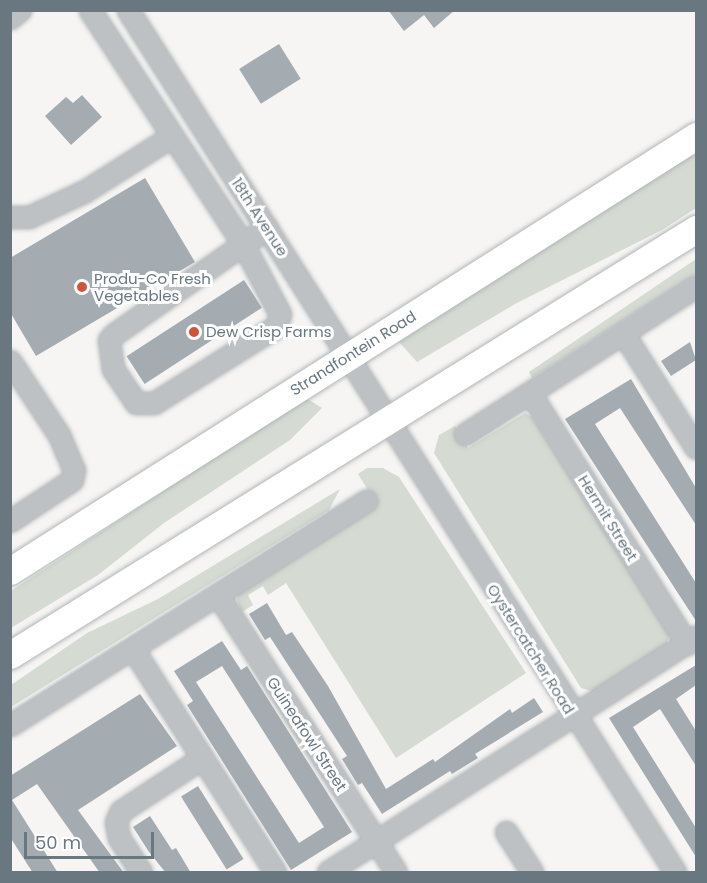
<!DOCTYPE html>
<html>
<head>
<meta charset="utf-8">
<style>
	body { margin:0 }
	#map { position:relative; width:707px; height:883px; overflow:hidden; background:#f6f5f3; font-family:Poppins,sans-serif }
	div>[style] { position:absolute }
	[style*='--x'] { left:calc(var(--x)*1px); top:calc(var(--y)*1px); width:calc(var(--w)*1px); rotate:calc(var(--a)*1deg) }
	.green>* { inset:0; background:#d5dad2 }
	.building>* { inset:0; background:#a5acb1; transform-origin:0 0 }
	.roads { filter:drop-shadow(0 0 2px #b1b5b8) drop-shadow(0 0 2px #b1b5b8) }
	.minor>* { height:21px; margin:-10.5px; padding:0 10.5px; transform-origin:10.5px; border-radius:10.5px; background:#bdc1c4 }
	.major>* { height:27px; margin:-13.5px; padding:0 13.5px; transform-origin:13.5px; border-radius:13.5px; background:#fff }
	.dots>* { width:16px; height:16px; translate:-50% -50%; box-sizing:border-box; border:3px solid #fff; border-radius:50% }
	span { translate:-50% -50%; white-space:nowrap; text-align:center; line-height:1.15; -webkit-text-stroke:6px #fff; paint-order:stroke }
	.street-label { font-size:15px; color:#687780 }
	.poi-label { font-size:15px; color:#687780 }
	.left { translate:0 -50%; text-align:left }
	.frame { position:absolute; inset:0; border:12px solid #687780; pointer-events:none }
	.scale { position:absolute; left:24px; top:832px; width:130px; height:27px; box-sizing:border-box; border:3px solid #687780; border-top:0; padding-left:8px; font-size:18px; line-height:21px; white-space:nowrap; color:#687780; -webkit-text-stroke:4px #fff; paint-order:stroke }
</style>
</head>
<body>
<div id="map">
	<div class="green">
		<div style="clip-path:polygon(696px 152px,696px 208px,662px 230px,515px 304px,417px 362px,399px 342px)"></div>
		<div style="clip-path:polygon(696px 259px,696px 274px,532px 378px,529px 372px)"></div>
		<div style="clip-path:polygon(306px 398px,322px 408px,290px 440px,164px 523px,98px 575px,11px 628px,11px 591px)"></div>
		<div style="clip-path:polygon(525px 413px,532px 417px,670px 631px,666px 646px,594px 692px,581px 688px,434px 453px,439px 435px,455px 426px,468px 448px)"></div>
		<div style="clip-path:polygon(367px 468px,383px 468px,399px 477px,526px 673px,396px 758px,286px 583px,268px 595px,263px 586px,248px 595px,253px 605px,242px 612px,237px 601px,238px 593px,376px 503px,358px 474px)"></div>
		<div style="clip-path:polygon(340px 489px,329px 510px,11px 707px,11px 685px,87px 633px,158px 599px)"></div>
	</div>
	<div class="building">
		<div style="clip-path:polygon(388px 10px,455px 10px,434px 28px,424px 15px,404px 31px)"></div>
		<div style="left:279px;top:44px;width:41px;height:47px;rotate:58deg"></div>
		<div style="clip-path:polygon(82px 95px,102px 117px,71px 145px,45px 116px,66px 97px,73px 103px)"></div>
		<div style="clip-path:polygon(145px 178px,195px 262px,36px 356px,10px 312px,10px 258px)"></div>
		<div style="left:244px;top:280px;width:33px;height:140px;rotate:57deg"></div>
		<div style="clip-path:polygon(690px 342px,696px 360px,671px 376px,661px 361px)"></div>
		<div style="clip-path:polygon(631px 379px,696px 488px,696px 525px,620px 408px,595px 424px,696px 583px,696px 621px,565px 419px)"></div>
		<div style="clip-path:polygon(267px 603px,286px 635px,292px 632px,328px 686px,386px 789px,433px 759px,435px 762px,510px 709px,512px 713px,534px 698px,543px 712px,475px 754px,478px 758px,452px 774px,450px 771px,382px 814px,362px 783px,358px 785px,342px 759px,347px 756px,270px 637px,265px 640px,249px 614px)"></div>
		<div style="clip-path:polygon(evenodd,222px 641px,241px 670px,247px 666px,352px 832px,291px 870px,187px 705px,193px 701px,174px 671px,222px 641px,222px 666px,324px 827px,299px 843px,196px 682px,222px 666px)"></div>
		<div style="clip-path:polygon(696px 665px,696px 685px,676px 699px,696px 731px,696px 766px,660px 709px,633px 727px,696px 828px,696px 857px,609px 718px)"></div>
		<div style="clip-path:polygon(140px 694px,177px 746px,78px 810px,124px 873px,100px 873px,37px 784px,12px 800px,58px 873px,33px 873px,10px 837px,10px 776px)"></div>
		<div style="left:198px;top:786px;width:86px;height:20px;rotate:58deg"></div>
		<div style="clip-path:polygon(150px 816px,172px 850px,176px 848px,191px 873px,166px 873px,149px 852px,133px 827px)"></div>
	</div>
	<div class="roads">
		<div class="minor">
			<div style="--x:90;--y:10;--w:280;--a:56.8"></div>
			<div style="--x:243;--y:244;--w:79;--a:62.1"></div>
			<div style="--x:280;--y:314;--w:12;--a:104"></div>
			<div style="--x:277;--y:326;--w:145;--a:148"></div>
			<div style="--x:154;--y:403;--w:18;--a:180"></div>
			<div style="--x:136;--y:403;--w:41;--a:-124.1"></div>
			<div style="--x:113;--y:369;--w:29;--a:-98"></div>
			<div style="--x:109;--y:340;--w:6;--a:-51"></div>
			<div style="--x:113;--y:335;--w:159;--a:-35"></div>
			<div style="--x:243;--y:244;--w:29;--a:-34"></div>
			<div style="--x:128;--y:10;--w:1021;--a:57.6"></div>
			<div style="--x:10;--y:18;--w:13;--a:-39"></div>
			<div style="--x:10;--y:217;--w:19;--a:0"></div>
			<div style="--x:29;--y:217;--w:62;--a:-24.9"></div>
			<div style="--x:85;--y:191;--w:103;--a:-32.3"></div>
			<div style="--x:623;--y:333;--w:136;--a:57.6"></div>
			<div style="--x:10;--y:361;--w:89;--a:56.5"></div>
			<div style="--x:59;--y:435;--w:38;--a:67"></div>
			<div style="--x:74;--y:470;--w:10;--a:101"></div>
			<div style="--x:72;--y:480;--w:74;--a:146.5"></div>
			<div style="--x:530;--y:393;--w:296;--a:58"></div>
			<div style="--x:465;--y:434;--w:274;--a:-32.6"></div>
			<div style="--x:218;--y:595;--w:329;--a:57.3"></div>
			<div style="--x:133;--y:649;--w:264;--a:57.5"></div>
			<div style="--x:10;--y:725;--w:421;--a:-32.2"></div>
			<div style="--x:506;--y:832;--w:48;--a:57"></div>
			<div style="--x:141;--y:872;--w:40;--a:-122.9"></div>
			<div style="--x:119;--y:838;--w:16;--a:-101"></div>
			<div style="--x:116;--y:822;--w:12;--a:-66"></div>
			<div style="--x:121;--y:811;--w:97;--a:-33.2"></div>
			<div style="--x:328;--y:872;--w:437;--a:-32.6"></div>
		</div>
		<div class="major">
			<div style="--x:10;--y:571;--w:812;--a:-32.38"></div>
			<div style="--x:10;--y:655;--w:808;--a:-31.84"></div>
		</div>
	</div>
	<div class="dots">
		<div style="left:82px;top:287px;background:#cf553a"></div>
		<div style="left:194px;top:332px;background:#cf553a"></div>
	</div>
	<div class="street-label">
		<span style="left:260px;top:217px;rotate:57deg">18th Avenue</span>
		<span style="left:353px;top:353px;rotate:-32deg">Strandfontein Road</span>
		<span style="left:608px;top:518px;rotate:58deg">Hermit Street</span>
		<span style="left:531px;top:649px;rotate:58deg">Oystercatcher Road</span>
		<span style="left:307px;top:734px;rotate:57deg">Guineafowl Street</span>
	</div>
	<div class="poi-label">
		<span class="left" style="left:94px;top:287px">Produ-Co Fresh<br>Vegetables</span>
		<span class="left" style="left:206px;top:332px">Dew Crisp Farms</span>
	</div>
	<div class="frame"></div>
	<div class="scale">50 m</div>
</div>
</body>
</html>
